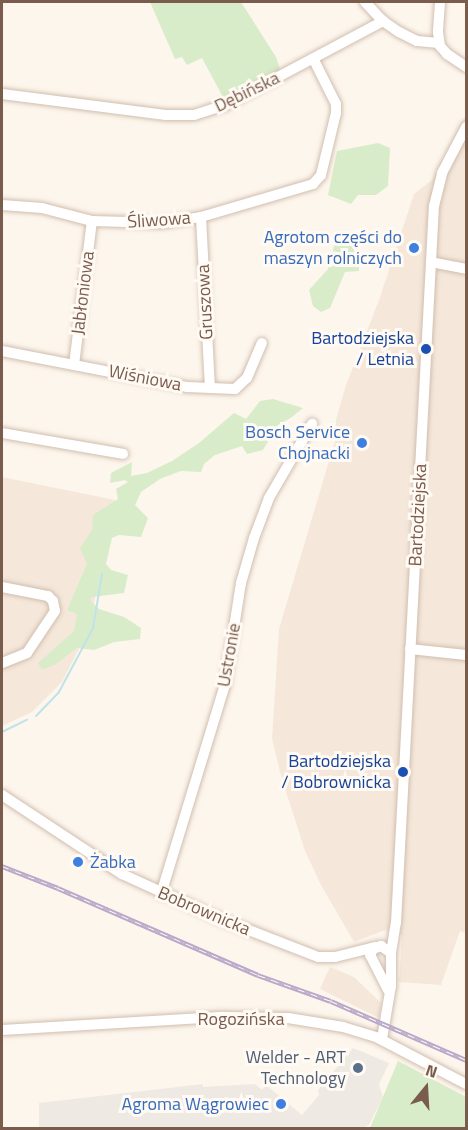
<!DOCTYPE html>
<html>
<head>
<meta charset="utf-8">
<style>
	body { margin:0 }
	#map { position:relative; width:468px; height:1130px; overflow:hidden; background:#fdf6ec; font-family:"Titillium Web",sans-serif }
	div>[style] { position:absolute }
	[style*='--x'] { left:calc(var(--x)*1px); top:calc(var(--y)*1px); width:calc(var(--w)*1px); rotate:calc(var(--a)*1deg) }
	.residential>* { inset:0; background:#f5e8da }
	.industrial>* { inset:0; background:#efe9e4 }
	.green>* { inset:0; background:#d8ecc9 }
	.stream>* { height:2px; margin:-1px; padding:0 1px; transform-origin:1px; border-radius:1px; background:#bfe3e8 }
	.roads { filter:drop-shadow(0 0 2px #d1beb0) drop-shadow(0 0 2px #d1beb0) }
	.minor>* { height:10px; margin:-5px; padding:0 5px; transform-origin:5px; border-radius:5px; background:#fff }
	.rail>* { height:4.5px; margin-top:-2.25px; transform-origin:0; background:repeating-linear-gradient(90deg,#fffaf3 0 7px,#b9a8c9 0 14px); box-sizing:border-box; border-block:2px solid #b9a8c9 }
	.dots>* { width:16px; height:16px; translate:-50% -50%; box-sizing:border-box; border:3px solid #fffaf3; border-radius:50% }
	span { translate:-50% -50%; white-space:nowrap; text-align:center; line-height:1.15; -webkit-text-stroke:6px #fffaf3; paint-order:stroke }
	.street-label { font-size:18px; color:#7a5c4d }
	.shop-label { font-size:18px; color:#366cbe }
	.right { translate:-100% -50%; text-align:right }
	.left { translate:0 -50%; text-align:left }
	.transit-label { font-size:18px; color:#164399 }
	.service-label { font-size:18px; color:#4e5e75 }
	.frame { position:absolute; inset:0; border:3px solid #7a5c4d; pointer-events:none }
	.north { position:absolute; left:396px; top:1058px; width:60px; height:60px; -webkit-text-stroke:4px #fffaf3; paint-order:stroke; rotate:18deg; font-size:16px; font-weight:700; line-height:24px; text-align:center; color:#7a5c4d }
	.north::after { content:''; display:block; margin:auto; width:21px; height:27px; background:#7a5c4d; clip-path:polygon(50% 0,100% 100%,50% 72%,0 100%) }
</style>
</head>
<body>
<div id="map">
	<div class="residential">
		<div style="clip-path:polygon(466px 114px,466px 933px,460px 931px,441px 985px,399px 982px,402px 935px,385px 930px,354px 942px,321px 885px,305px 851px,281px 776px,272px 738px,279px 629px,335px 441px,336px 420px,346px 385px,379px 300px,414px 194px,432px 180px)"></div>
		<div style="clip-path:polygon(2px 477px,115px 500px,89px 629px,62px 682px,32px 712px,2px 726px)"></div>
		<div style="clip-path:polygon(330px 967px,354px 977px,381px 1003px,379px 1018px,320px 989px)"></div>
	</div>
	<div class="industrial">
		<div style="clip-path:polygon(353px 1048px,389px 1063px,379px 1084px,383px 1097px,369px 1125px,362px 1128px,39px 1128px,39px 1103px,203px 1084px,203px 1087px,255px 1084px,262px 1090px,266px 1085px,302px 1115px,319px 1095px,318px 1090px)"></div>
	</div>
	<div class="green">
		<div style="clip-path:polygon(150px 2px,241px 2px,276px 57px,280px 69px,224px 99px,202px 58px,187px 65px,182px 57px,175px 59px)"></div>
		<div style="clip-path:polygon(378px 143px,390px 148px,388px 186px,376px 195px,358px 195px,351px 204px,328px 195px,337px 151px)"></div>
		<div style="clip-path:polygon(341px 240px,353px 246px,359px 259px,359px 271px,345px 272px,330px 308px,321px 312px,313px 306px,309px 290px,328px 269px,334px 246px)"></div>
		<div style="clip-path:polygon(273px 399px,303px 408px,292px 417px,278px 425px,263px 450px,247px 454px,242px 446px,215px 455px,204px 464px,201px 472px,181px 471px,160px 479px,141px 492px,135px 505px,148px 518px,141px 537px,119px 535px,112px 538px,106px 564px,111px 570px,128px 575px,124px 593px,92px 597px,90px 600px,99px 609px,124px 617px,141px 628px,140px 639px,114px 642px,94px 650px,77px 648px,56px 664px,42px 670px,38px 663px,74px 631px,77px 614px,67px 610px,87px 564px,80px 548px,92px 530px,93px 515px,118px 499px,116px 489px,128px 482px,125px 480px,110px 483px,111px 473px,132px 462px,131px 476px,147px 473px,172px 461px,199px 443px,234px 413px,246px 419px,260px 401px)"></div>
		<div style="clip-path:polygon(398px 1061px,466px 1097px,466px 1128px,370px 1128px)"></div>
	</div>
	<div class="stream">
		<div style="--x:36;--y:716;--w:33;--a:-46"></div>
		<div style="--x:59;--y:692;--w:72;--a:-62"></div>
		<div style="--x:93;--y:628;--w:55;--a:-80.5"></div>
		<div style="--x:2;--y:732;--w:28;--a:-26"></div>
	</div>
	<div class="roads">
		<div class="minor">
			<div style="--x:365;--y:2;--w:26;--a:47"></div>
			<div style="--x:383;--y:21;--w:19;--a:35"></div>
			<div style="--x:399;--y:32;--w:20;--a:27"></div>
			<div style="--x:417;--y:41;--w:22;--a:5"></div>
			<div style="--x:440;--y:2;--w:30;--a:94"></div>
			<div style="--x:438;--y:32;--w:14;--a:82"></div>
			<div style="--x:440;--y:46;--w:11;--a:49"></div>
			<div style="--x:447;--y:54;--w:23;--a:34"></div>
			<div style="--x:2;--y:94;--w:165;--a:7.3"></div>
			<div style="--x:166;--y:115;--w:28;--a:0"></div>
			<div style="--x:194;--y:115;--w:35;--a:-18"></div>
			<div style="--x:227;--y:104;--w:177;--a:-28"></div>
			<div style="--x:2;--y:205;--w:40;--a:4.3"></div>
			<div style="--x:42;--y:208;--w:52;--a:14.6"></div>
			<div style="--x:92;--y:221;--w:69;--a:1.7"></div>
			<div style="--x:161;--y:223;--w:40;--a:-8.5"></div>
			<div style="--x:201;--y:217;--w:117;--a:-16.4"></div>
			<div style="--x:313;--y:184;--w:12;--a:-48"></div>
			<div style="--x:321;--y:175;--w:64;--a:-76.4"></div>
			<div style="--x:336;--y:113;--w:9;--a:-90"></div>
			<div style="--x:336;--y:104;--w:51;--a:-116.6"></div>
			<div style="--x:201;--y:217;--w:170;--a:87"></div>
			<div style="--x:431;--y:262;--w:36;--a:11"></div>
			<div style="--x:2;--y:351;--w:188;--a:11"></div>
			<div style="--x:187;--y:387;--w:48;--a:2.4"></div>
			<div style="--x:235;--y:389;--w:16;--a:-43"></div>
			<div style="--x:247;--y:378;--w:38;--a:-67"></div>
			<div style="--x:74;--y:365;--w:145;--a:-82.9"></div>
			<div style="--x:2;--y:433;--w:123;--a:9.8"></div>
			<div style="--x:2;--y:587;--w:47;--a:11.1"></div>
			<div style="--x:48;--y:596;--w:7;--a:45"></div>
			<div style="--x:53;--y:601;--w:10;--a:79"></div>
			<div style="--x:55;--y:611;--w:50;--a:123.7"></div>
			<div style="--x:27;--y:653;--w:27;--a:158"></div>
			<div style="--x:410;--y:649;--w:56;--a:6.1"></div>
			<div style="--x:2;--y:795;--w:144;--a:33.4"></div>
			<div style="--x:122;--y:874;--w:106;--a:24.6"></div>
			<div style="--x:218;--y:918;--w:107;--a:21.3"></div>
			<div style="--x:318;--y:957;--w:17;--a:0"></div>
			<div style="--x:335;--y:957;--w:41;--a:-14"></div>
			<div style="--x:161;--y:894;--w:219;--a:-73"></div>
			<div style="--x:225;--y:685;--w:103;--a:-81.1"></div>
			<div style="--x:241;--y:583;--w:47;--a:-73.9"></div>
			<div style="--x:254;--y:538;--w:43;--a:-69.4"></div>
			<div style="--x:269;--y:498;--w:86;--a:-59.8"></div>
			<div style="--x:388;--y:990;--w:39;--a:-117"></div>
			<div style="--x:370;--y:955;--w:7;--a:-63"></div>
			<div style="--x:373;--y:949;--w:9;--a:-21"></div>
			<div style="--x:381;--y:946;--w:12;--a:35"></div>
			<div style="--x:2;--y:1030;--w:222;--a:-3.4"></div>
			<div style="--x:224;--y:1017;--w:64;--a:0.9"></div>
			<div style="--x:288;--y:1018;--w:56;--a:9.3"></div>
			<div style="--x:343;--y:1027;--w:37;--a:17"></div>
			<div style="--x:378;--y:1038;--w:99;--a:27.6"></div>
			<div style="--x:382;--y:1039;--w:54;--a:-80.4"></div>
			<div style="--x:391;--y:986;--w:33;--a:-90"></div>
			<div style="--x:391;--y:953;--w:30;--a:-81"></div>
			<div style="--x:396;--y:923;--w:718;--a:-86.97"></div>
			<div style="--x:434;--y:206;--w:34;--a:-76"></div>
			<div style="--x:442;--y:173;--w:52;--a:-62.4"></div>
		</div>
	</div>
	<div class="rail">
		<div style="--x:2;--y:866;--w:60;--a:21.4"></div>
		<div style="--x:58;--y:888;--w:218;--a:23.5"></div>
		<div style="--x:258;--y:975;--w:77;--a:19.6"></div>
		<div style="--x:331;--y:1001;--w:147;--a:23.6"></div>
	</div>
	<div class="dots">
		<div style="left:414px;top:248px;background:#3f7fe0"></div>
		<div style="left:426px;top:349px;background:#1a4fb4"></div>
		<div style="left:362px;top:443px;background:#3f7fe0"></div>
		<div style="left:403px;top:772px;background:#1a4fb4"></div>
		<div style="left:78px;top:862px;background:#3f7fe0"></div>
		<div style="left:358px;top:1068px;background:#5c6f8a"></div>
		<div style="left:281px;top:1104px;background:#3f7fe0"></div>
	</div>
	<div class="street-label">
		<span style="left:247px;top:92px;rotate:-26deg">Dębińska</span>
		<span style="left:159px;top:220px;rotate:-4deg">Śliwowa</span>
		<span style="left:83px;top:293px;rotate:-83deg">Jabłoniowa</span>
		<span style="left:205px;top:302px;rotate:-93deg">Gruszowa</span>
		<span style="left:145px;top:378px;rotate:11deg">Wiśniowa</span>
		<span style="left:418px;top:515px;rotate:-87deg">Bartodziejska</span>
		<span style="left:229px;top:655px;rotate:-80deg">Ustronie</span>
		<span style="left:204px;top:911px;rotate:23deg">Bobrownicka</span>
		<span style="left:241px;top:1019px">Rogozińska</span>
	</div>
	<div class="shop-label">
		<span class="right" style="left:402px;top:248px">Agrotom części do<br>maszyn rolniczych</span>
		<span class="right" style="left:350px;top:443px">Bosch Service<br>Chojnacki</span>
		<span class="left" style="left:90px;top:862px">Żabka</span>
		<span class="right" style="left:269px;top:1104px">Agroma Wągrowiec</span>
	</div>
	<div class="transit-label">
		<span class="right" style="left:414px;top:349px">Bartodziejska<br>/ Letnia</span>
		<span class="right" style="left:391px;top:772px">Bartodziejska<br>/ Bobrownicka</span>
	</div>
	<div class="service-label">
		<span class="right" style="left:346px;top:1068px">Welder - ART<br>Technology</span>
	</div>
	<div class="frame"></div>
	<div class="north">N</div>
</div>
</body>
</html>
